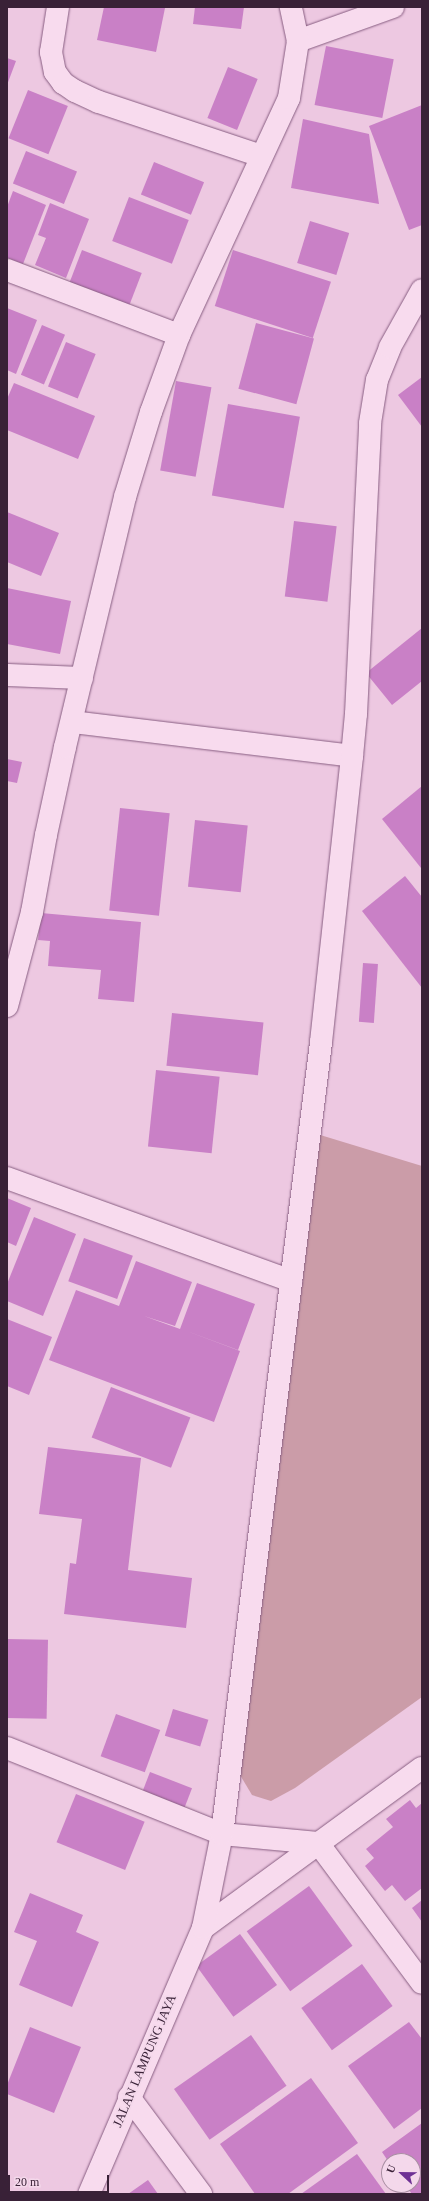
<!DOCTYPE html>
<html>
<head>
<meta charset="utf-8">
<style>
	body { margin:0 }
	#map { position:relative; width:429px; height:2201px; overflow:hidden; background:#edc8e1; font-family:Georgia,serif }
	div>[style] { position:absolute }
	[style*='--x'] { left:calc(var(--x)*1px); top:calc(var(--y)*1px); width:calc(var(--w)*1px); rotate:calc(var(--a)*1deg) }
	.green>* { inset:0; background:#cb9ca8 }
	.building>* { inset:0; background:#c980c6; transform-origin:0 0 }
	.roads { filter:drop-shadow(0 0 1px #885e82) drop-shadow(0 0 1px #885e82) }
	.street>* { height:22px; margin:-11px; padding:0 11px; transform-origin:11px; border-radius:11px; background:#f8dbee }
	span { translate:-50% -50%; white-space:nowrap; text-align:center; line-height:1.15; -webkit-text-stroke:3.5px #f4d8eb; paint-order:stroke }
	.street-label { font-size:13px; color:#392137 }
	.frame { position:absolute; inset:0; border:8px solid #392137; pointer-events:none }
	.north { position:absolute; left:381px; top:2153px; width:40px; height:40px; box-sizing:border-box; background:#f4d8eb; border:1px solid #a98fa3; border-radius:50%; rotate:292deg; font-size:11px; font-weight:700; line-height:16px; text-align:center; color:#392137 }
	.north::after { content:''; display:block; margin:auto; width:14px; height:18px; background:#6e3194; clip-path:polygon(50% 0,100% 100%,50% 72%,0 100%) }
	.scale { position:absolute; left:8px; top:2175px; width:101px; height:18px; box-sizing:border-box; border:2px solid #392137; border-top:0; padding-left:5px; font-size:12px; line-height:14px; white-space:nowrap; color:#392137; -webkit-text-stroke:3px #f4d8eb; paint-order:stroke }
</style>
</head>
<body>
<div id="map">
	<div class="green">
		<div style="clip-path:polygon(317px 1134px,422px 1166px,422px 1697px,295px 1788px,271px 1801px,252px 1795px,240px 1775px)"></div>
	</div>
	<div class="building">
		<div style="clip-path:polygon(104px 7px,165px 8px,156px 52px,97px 40px)"></div>
		<div style="clip-path:polygon(195px 7px,244px 7px,241px 29px,193px 24px)"></div>
		<div style="left:326px;top:46px;width:69px;height:60px;rotate:11deg"></div>
		<div style="clip-path:polygon(7px 58px,16px 61px,7px 85px)"></div>
		<div style="left:228px;top:67px;width:32px;height:55px;rotate:22deg"></div>
		<div style="left:28px;top:90px;width:43px;height:52px;rotate:22deg"></div>
		<div style="clip-path:polygon(422px 105px,422px 225px,409px 230px,369px 126px)"></div>
		<div style="clip-path:polygon(303px 119px,369px 134px,379px 204px,291px 188px)"></div>
		<div style="left:26px;top:151px;width:55px;height:35px;rotate:22deg"></div>
		<div style="left:154px;top:162px;width:54px;height:35px;rotate:22deg"></div>
		<div style="clip-path:polygon(13px 191px,46px 205px,23px 264px,7px 258px,7px 207px)"></div>
		<div style="left:129px;top:197px;width:64px;height:47px;rotate:21deg"></div>
		<div style="clip-path:polygon(50px 203px,89px 219px,66px 278px,35px 265px,46px 238px,38px 235px)"></div>
		<div style="left:310px;top:221px;width:41px;height:44px;rotate:17deg"></div>
		<div style="left:82px;top:250px;width:64px;height:39px;rotate:21deg"></div>
		<div style="left:233px;top:250px;width:103px;height:59px;rotate:18deg"></div>
		<div style="clip-path:polygon(7px 308px,37px 320px,16px 374px,7px 370px)"></div>
		<div style="left:256px;top:323px;width:60px;height:68px;rotate:15deg"></div>
		<div style="left:42px;top:325px;width:25px;height:54px;rotate:23deg"></div>
		<div style="left:66px;top:342px;width:32px;height:48px;rotate:22deg"></div>
		<div style="clip-path:polygon(422px 377px,422px 427px,398px 395px)"></div>
		<div style="left:176px;top:381px;width:36px;height:91px;rotate:10deg"></div>
		<div style="clip-path:polygon(14px 383px,95px 416px,78px 459px,7px 430px,7px 399px)"></div>
		<div style="left:228px;top:404px;width:73px;height:93px;rotate:10deg"></div>
		<div style="clip-path:polygon(7px 512px,59px 533px,41px 576px,7px 562px)"></div>
		<div style="left:294px;top:521px;width:43px;height:76px;rotate:7deg"></div>
		<div style="clip-path:polygon(7px 588px,71px 601px,60px 654px,7px 644px)"></div>
		<div style="clip-path:polygon(422px 628px,422px 681px,392px 705px,366px 673px)"></div>
		<div style="clip-path:polygon(7px 759px,22px 762px,17px 783px,7px 781px)"></div>
		<div style="clip-path:polygon(422px 786px,422px 867px,421px 868px,382px 819px)"></div>
		<div style="left:120px;top:808px;width:50px;height:103px;rotate:6deg"></div>
		<div style="left:195px;top:820px;width:53px;height:67px;rotate:6deg"></div>
		<div style="clip-path:polygon(405px 876px,422px 897px,422px 988px,362px 911px)"></div>
		<div style="clip-path:polygon(41px 913px,141px 922px,134px 1002px,98px 999px,101px 970px,48px 966px,50px 941px,38px 940px)"></div>
		<div style="left:363px;top:963px;width:15px;height:59px;rotate:4deg"></div>
		<div style="left:172px;top:1013px;width:92px;height:53px;rotate:6deg"></div>
		<div style="left:156px;top:1070px;width:64px;height:77px;rotate:6deg"></div>
		<div style="clip-path:polygon(7px 1198px,31px 1208px,16px 1246px,7px 1242px)"></div>
		<div style="clip-path:polygon(34px 1217px,76px 1234px,43px 1316px,7px 1301px,7px 1284px)"></div>
		<div style="left:84px;top:1238px;width:52px;height:46px;rotate:20deg"></div>
		<div style="clip-path:polygon(136px 1261px,192px 1282px,175px 1326px,144px 1316px,180px 1329px,197px 1283px,255px 1304px,238px 1350px,184px 1330px,240px 1351px,214px 1422px,49px 1360px,76px 1290px,119px 1306px)"></div>
		<div style="clip-path:polygon(7px 1319px,52px 1337px,29px 1395px,7px 1386px)"></div>
		<div style="left:111px;top:1387px;width:85px;height:54px;rotate:21deg"></div>
		<div style="clip-path:polygon(48px 1447px,141px 1458px,128px 1570px,192px 1578px,186px 1628px,64px 1614px,70px 1563px,76px 1564px,82px 1519px,39px 1514px)"></div>
		<div style="left:7px;top:1639px;width:41px;height:79px;rotate:1deg"></div>
		<div style="left:173px;top:1709px;width:37px;height:28px;rotate:17deg"></div>
		<div style="left:116px;top:1714px;width:47px;height:45px;rotate:20deg"></div>
		<div style="left:150px;top:1772px;width:45px;height:22px;rotate:21deg"></div>
		<div style="left:76px;top:1794px;width:74px;height:52px;rotate:22deg"></div>
		<div style="clip-path:polygon(410px 1800px,416px 1808px,422px 1803px,422px 1888px,405px 1901px,392px 1885px,385px 1891px,365px 1866px,374px 1858px,366px 1849px,393px 1827px,386px 1819px)"></div>
		<div style="left:309px;top:1886px;width:74px;height:77px;rotate:54deg"></div>
		<div style="clip-path:polygon(30px 1893px,83px 1915px,76px 1932px,99px 1942px,72px 2007px,19px 1985px,37px 1941px,14px 1932px)"></div>
		<div style="clip-path:polygon(422px 1900px,422px 1922px,412px 1908px)"></div>
		<div style="left:240px;top:1934px;width:63px;height:54px;rotate:54deg"></div>
		<div style="left:362px;top:1964px;width:52px;height:75px;rotate:54deg"></div>
		<div style="clip-path:polygon(409px 2022px,422px 2039px,422px 2108px,394px 2129px,348px 2066px)"></div>
		<div style="clip-path:polygon(30px 2027px,81px 2047px,54px 2113px,7px 2094px,7px 2085px)"></div>
		<div style="left:251px;top:2035px;width:62px;height:94px;rotate:55deg"></div>
		<div style="clip-path:polygon(311px 2078px,358px 2143px,288px 2194px,255px 2194px,220px 2144px)"></div>
		<div style="clip-path:polygon(422px 2123px,422px 2194px,412px 2194px,405px 2185px,413px 2185px,413px 2161px,388px 2161px,382px 2152px)"></div>
		<div style="clip-path:polygon(357px 2154px,386px 2194px,301px 2194px)"></div>
		<div style="clip-path:polygon(148px 2180px,158px 2194px,128px 2194px)"></div>
	</div>
	<div class="roads">
		<div class="street">
			<div style="--x:58;--y:7;--w:46;--a:98.8"></div>
			<div style="--x:51;--y:52;--w:20;--a:79"></div>
			<div style="--x:55;--y:72;--w:14;--a:54"></div>
			<div style="--x:63;--y:83;--w:14;--a:34"></div>
			<div style="--x:75;--y:91;--w:26;--a:25"></div>
			<div style="--x:99;--y:102;--w:171;--a:18.4"></div>
			<div style="--x:298;--y:41;--w:101;--a:-19.7"></div>
			<div style="--x:7;--y:270;--w:184;--a:20.7"></div>
			<div style="--x:7;--y:675;--w:75;--a:2.3"></div>
			<div style="--x:72;--y:722;--w:282;--a:6.9"></div>
			<div style="--x:7;--y:1006;--w:97;--a:-75.1"></div>
			<div style="--x:32;--y:912;--w:78;--a:-79.7"></div>
			<div style="--x:46;--y:835;--w:90;--a:-77.8"></div>
			<div style="--x:65;--y:747;--w:257;--a:-76.5"></div>
			<div style="--x:125;--y:497;--w:89;--a:-73"></div>
			<div style="--x:151;--y:412;--w:82;--a:-70"></div>
			<div style="--x:179;--y:335;--w:261;--a:-65.1"></div>
			<div style="--x:289;--y:98;--w:58;--a:-81"></div>
			<div style="--x:298;--y:41;--w:35;--a:-102"></div>
			<div style="--x:7;--y:1178;--w:302;--a:19.9"></div>
			<div style="--x:7;--y:1748;--w:232;--a:21.8"></div>
			<div style="--x:222;--y:1834;--w:96;--a:5.4"></div>
			<div style="--x:318;--y:1843;--w:174;--a:53.4"></div>
			<div style="--x:203;--y:1928;--w:271;--a:-36.2"></div>
			<div style="--x:129;--y:2097;--w:121;--a:53.4"></div>
			<div style="--x:89;--y:2194;--w:289;--a:-66.8"></div>
			<div style="--x:203;--y:1928;--w:96;--a:-78.6"></div>
			<div style="--x:222;--y:1834;--w:798;--a:-82.87"></div>
			<div style="--x:321;--y:1042;--w:288;--a:-83.8"></div>
			<div style="--x:352;--y:756;--w:42;--a:-84.6"></div>
			<div style="--x:356;--y:714;--w:291;--a:-87.2"></div>
			<div style="--x:370;--y:423;--w:44;--a:-80.8"></div>
			<div style="--x:377;--y:380;--w:35;--a:-68"></div>
			<div style="--x:390;--y:347;--w:65;--a:-60.7"></div>
		</div>
	</div>
	<div class="street-label">
		<span style="left:145px;top:2061px;rotate:-67deg">JALAN LAMPUNG JAYA</span>
	</div>
	<div class="frame"></div>
	<div class="north">U</div>
	<div class="scale">20 m</div>
</div>
</body>
</html>
